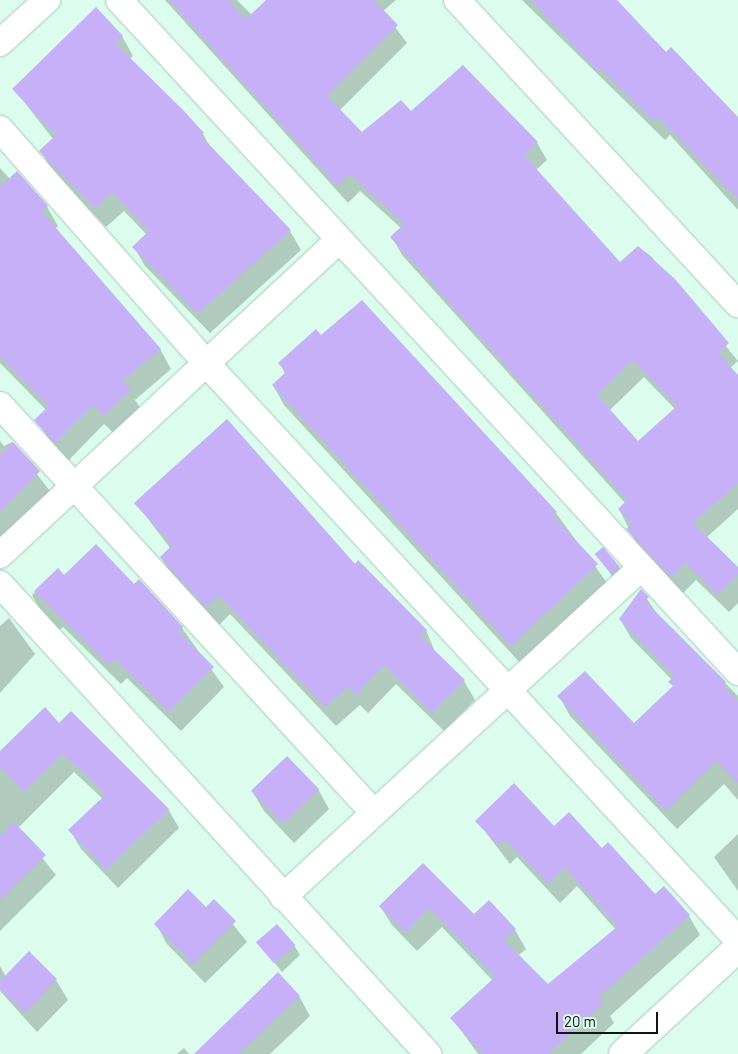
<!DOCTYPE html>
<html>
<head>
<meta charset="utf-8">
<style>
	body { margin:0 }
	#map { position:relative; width:738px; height:1054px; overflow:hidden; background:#dcfdee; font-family:Barlow,sans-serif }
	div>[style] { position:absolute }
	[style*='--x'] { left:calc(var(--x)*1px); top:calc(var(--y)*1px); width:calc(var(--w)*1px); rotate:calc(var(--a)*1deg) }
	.shadow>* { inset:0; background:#0003 }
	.building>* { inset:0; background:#c6b0f8; transform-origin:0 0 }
	.roads { filter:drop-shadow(0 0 1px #a9c9bb) drop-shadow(0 0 1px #a9c9bb) }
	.minor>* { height:26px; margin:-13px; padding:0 13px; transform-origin:13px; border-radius:13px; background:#fff }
	.tertiary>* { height:28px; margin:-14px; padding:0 14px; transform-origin:14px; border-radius:14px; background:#fff }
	span { translate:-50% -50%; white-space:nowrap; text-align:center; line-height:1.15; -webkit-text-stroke:4.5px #dcfdee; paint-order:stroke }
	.scale { position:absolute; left:556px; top:1012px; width:102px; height:22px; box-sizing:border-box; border:2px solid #0c1712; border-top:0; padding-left:6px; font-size:15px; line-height:18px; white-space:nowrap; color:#0c1712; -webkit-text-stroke:4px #dcfdee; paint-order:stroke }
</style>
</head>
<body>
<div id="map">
	<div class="shadow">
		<div style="clip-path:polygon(evenodd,165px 0,237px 0,252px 15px,268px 0,396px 0,383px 11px,407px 43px,339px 111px,362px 134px,411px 113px,537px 143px,547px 160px,536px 170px,620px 264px,638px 247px,651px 256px,738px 361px,730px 368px,738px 377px,738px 509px,706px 538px,738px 569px,738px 603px,729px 612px,696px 580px,682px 594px,638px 547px,619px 509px,625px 503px,402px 255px,392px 237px,401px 228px,360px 191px,348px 203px,165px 0,644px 377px,675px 409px,638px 443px,609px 411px,644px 377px)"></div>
		<div style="clip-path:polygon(522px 0,609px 0,738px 119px,738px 210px,670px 135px,665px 140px)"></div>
		<div style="clip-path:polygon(122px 36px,133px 56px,129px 59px,203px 134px,213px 152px,290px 231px,301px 250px,210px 333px,145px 266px,134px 247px,147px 235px,124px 211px,106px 227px,52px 170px,41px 151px,53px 139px,14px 89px)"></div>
		<div style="clip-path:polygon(0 168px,10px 179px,17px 173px,47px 207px,58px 226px,55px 229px,160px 349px,171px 369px,135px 400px,141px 409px,115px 434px,104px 424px,67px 462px,36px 421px,46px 410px,0 363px)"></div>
		<div style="clip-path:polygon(362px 302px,556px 513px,608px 584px,522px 665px,284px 405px,273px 385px,285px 374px,280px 363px,321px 337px)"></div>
		<div style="clip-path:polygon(0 441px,4px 446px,12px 442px,50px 491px,0 540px)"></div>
		<div style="clip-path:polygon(136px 503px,355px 565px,426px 630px,435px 652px,464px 681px,475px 700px,444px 731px,396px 684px,368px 713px,360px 705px,336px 726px,230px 614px,218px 626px,172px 577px,161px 557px,170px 548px)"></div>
		<div style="clip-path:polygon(596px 554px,619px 567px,625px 577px,618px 584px)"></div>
		<div style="clip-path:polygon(58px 570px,64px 577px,134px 586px,139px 581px,182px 628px,224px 687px,181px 731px,127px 678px,121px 684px,63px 627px,58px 631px,43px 615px,32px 595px)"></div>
		<div style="clip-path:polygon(641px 590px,658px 615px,738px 696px,738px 800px,724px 784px,677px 829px,570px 716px,559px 696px,634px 725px,673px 688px,672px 680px,631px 638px,620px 619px)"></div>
		<div style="clip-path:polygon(9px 618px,35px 654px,0 693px,0 626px)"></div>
		<div style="clip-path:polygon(59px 724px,168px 809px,179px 828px,118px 888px,81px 849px,70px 830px,103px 799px,74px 772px,18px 828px,56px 875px,0 931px,0 753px)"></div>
		<div style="clip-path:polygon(318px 789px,329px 809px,294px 843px,264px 811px,252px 791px)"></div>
		<div style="clip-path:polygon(477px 821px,554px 828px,602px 850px,655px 896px,689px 916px,700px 935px,610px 1016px,614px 1023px,581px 1054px,478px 1054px,452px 1018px,493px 981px,442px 927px,417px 951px,392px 925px,380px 906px,423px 865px,474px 916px,515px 930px,526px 949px,518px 956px,547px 985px,616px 930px,577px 886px,560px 903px,517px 857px,510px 864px)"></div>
		<div style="clip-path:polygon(738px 834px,738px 891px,714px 857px)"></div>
		<div style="clip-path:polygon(214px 900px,247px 942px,205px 983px,167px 944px,156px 924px,206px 908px)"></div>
		<div style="clip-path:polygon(258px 942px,294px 945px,300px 955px,282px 972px)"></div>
		<div style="clip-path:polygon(29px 953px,56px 980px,68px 1000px,37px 1032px,0 991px,0 966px,6px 977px)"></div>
		<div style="clip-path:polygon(299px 996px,310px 1016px,270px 1054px,195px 1054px)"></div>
		<div style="clip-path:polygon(184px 1048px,189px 1054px,177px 1054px)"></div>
	</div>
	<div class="building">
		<div style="clip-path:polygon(evenodd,169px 0,228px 0,246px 19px,266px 0,374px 0,398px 25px,327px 96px,362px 132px,401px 100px,411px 111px,463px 65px,538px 142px,524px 155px,620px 262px,638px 246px,675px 279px,729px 343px,718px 353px,738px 375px,738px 483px,693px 523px,738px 567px,738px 575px,718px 595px,686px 563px,671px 577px,626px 529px,632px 524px,618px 509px,627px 500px,390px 237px,404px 224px,350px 174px,337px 186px,169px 0,633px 360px,677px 406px,638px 441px,597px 395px,633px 360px)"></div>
		<div style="clip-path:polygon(531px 0,617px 0,666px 52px,671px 47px,738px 117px,738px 199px,658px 117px,653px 121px,600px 68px,597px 71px)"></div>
		<div style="clip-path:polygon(96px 7px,123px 36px,115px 43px,184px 111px,204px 133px,201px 136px,291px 230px,198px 314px,132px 247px,149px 231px,112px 192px,95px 208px,39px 151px,56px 135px,12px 89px)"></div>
		<div style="clip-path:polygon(17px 171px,48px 206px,42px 212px,161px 349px,123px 381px,131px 389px,104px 416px,93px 405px,55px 443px,34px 420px,49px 406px,0 356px,0 187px)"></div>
		<div style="clip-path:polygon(362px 300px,557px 512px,553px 516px,598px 564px,511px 646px,272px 385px,286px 372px,278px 363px,316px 329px,321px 335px)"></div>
		<div style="clip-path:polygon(227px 419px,355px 564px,358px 560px,427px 630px,420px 636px,465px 680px,432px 713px,385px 665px,356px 695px,348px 687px,325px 707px,219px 596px,206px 607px,160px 557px,172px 545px,134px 503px)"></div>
		<div style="clip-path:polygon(13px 442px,40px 471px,0 512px,0 455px)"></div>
		<div style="clip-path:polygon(96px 544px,134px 584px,139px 579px,183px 627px,179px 632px,214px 667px,169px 712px,115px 659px,109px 665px,34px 591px,58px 568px,64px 575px)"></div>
		<div style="left:603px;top:547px;width:26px;height:11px;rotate:50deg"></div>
		<div style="clip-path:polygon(641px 589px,649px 597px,645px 601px,726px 682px,723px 685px,738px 702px,738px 783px,716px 761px,666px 811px,557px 696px,585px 671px,634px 723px,673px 686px,668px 682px,674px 676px,619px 619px)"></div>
		<div style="clip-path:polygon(45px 707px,59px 723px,71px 711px,169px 809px,106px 870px,68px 830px,106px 794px,63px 754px,24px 792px,0 767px,0 751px)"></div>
		<div style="left:287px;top:756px;width:46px;height:50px;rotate:46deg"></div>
		<div style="clip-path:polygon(514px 783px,554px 826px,569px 812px,602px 848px,608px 842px,655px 894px,664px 886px,690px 915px,599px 997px,604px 1003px,548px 1054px,483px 1054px,450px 1018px,495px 977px,430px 908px,405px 933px,379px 906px,423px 863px,474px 914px,489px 900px,516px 929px,504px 940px,548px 984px,618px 926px,565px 868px,548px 884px,505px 839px,498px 845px,475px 821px)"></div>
		<div style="clip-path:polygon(14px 822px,46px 855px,0 900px,0 836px)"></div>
		<div style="clip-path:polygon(188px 889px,206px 907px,214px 899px,236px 921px,193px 964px,154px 924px)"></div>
		<div style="left:277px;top:924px;width:28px;height:28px;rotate:49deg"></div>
		<div style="clip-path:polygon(29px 951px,57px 979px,25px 1013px,0 989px,0 981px)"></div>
		<div style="clip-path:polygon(278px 972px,300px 996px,238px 1054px,194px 1054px)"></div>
	</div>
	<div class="roads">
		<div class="minor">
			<div style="--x:119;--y:0;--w:914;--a:47.35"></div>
			<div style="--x:457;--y:0;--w:414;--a:47.3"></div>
			<div style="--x:0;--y:43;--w:64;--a:-42.5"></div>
			<div style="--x:0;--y:129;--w:312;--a:48.6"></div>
			<div style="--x:206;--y:363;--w:785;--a:47.32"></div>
			<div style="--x:0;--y:405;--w:553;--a:47.49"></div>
			<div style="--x:0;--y:555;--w:460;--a:-42.9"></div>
			<div style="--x:0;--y:584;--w:636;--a:47.68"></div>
			<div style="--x:283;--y:897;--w:486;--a:-42.6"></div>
		</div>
		<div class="tertiary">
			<div style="--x:623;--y:1054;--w:156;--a:-42.7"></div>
		</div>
	</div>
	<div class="scale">20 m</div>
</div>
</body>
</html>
